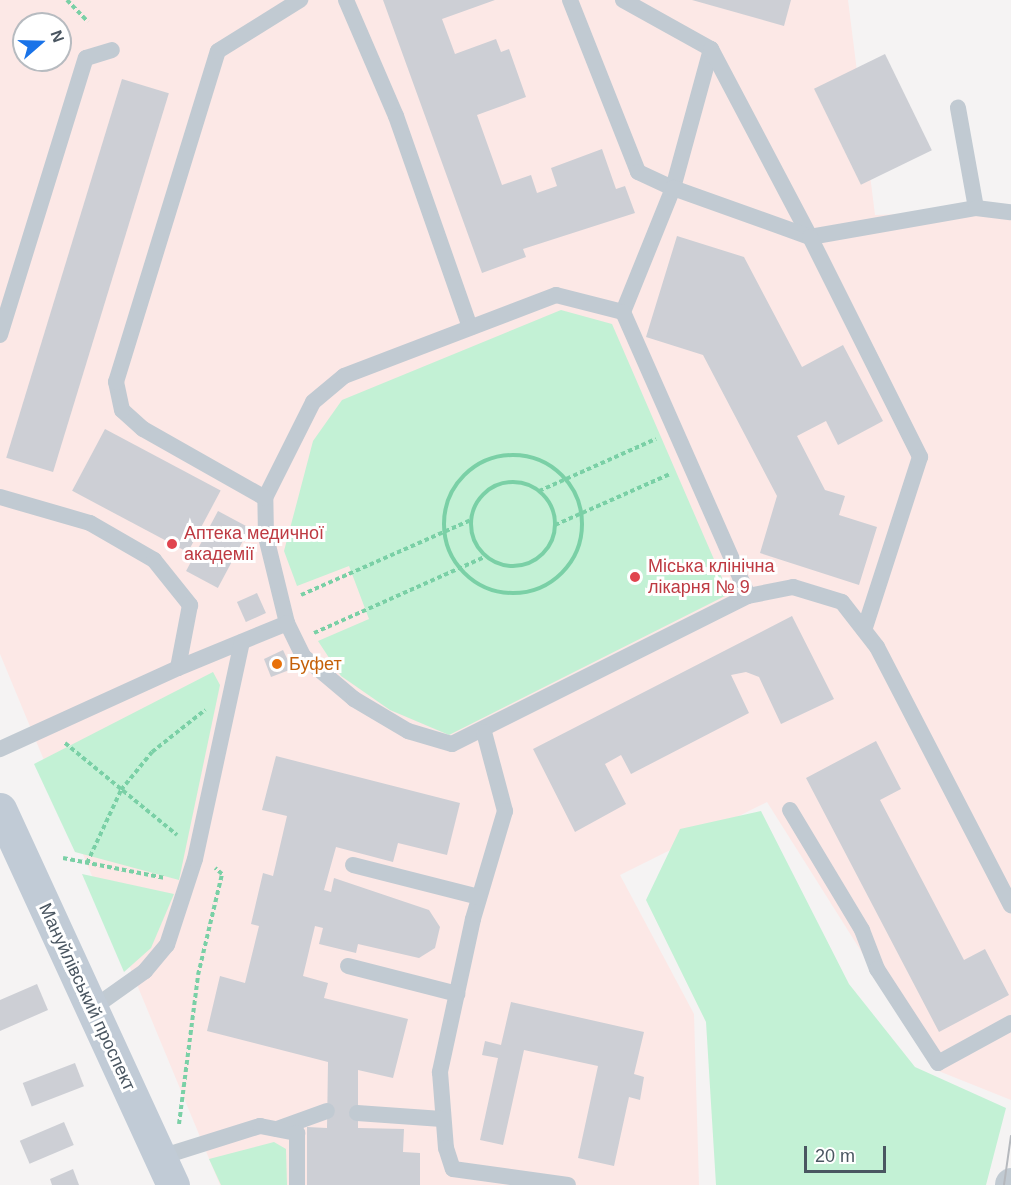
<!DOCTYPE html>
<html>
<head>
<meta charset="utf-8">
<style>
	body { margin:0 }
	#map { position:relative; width:1011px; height:1185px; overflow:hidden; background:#f5f3f3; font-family:Arial,sans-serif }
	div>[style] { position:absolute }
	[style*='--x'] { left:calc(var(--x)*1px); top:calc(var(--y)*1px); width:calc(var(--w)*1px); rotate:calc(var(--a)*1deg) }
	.medical>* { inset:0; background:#fce8e6 }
	.green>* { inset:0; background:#c3f1d5 }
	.building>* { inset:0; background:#cdcfd5; transform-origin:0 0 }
	.path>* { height:4px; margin-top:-2px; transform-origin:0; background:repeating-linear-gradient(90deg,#7ad0a6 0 4.5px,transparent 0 7.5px) }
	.path>.ring { margin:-2px; padding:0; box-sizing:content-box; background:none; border:4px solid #7ad0a6; border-radius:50% }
	.lane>* { height:16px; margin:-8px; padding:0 8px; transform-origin:8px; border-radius:8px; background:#c1cad2 }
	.street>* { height:33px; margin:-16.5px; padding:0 16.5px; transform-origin:16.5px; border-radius:16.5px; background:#c1cad2 }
	.secondary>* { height:33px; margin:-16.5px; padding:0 16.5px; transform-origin:16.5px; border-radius:16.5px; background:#c1cbd6 }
	.tram>* { height:1.5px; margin:-0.75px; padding:0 0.75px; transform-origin:0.75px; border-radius:0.75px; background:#b5b8bd }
	.dots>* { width:16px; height:16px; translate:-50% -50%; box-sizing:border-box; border:3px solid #fff; border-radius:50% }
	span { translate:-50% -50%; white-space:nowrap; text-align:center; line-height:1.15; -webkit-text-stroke:6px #fff; paint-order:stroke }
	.health-label { font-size:18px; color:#be3a42 }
	.left { translate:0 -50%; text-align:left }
	.food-label { font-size:18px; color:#c56008 }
	.street-label { font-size:18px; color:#4a5661 }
	.north { position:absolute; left:12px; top:12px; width:60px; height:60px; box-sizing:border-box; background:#fff; border:2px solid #b7bbc0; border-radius:50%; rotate:70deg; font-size:16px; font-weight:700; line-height:24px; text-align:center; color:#4a5661 }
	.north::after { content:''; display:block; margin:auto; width:21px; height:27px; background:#1a73e8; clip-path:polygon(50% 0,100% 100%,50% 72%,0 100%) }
	.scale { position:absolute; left:804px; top:1146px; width:82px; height:27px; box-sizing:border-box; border:3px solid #4a5661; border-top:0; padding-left:8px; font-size:18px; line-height:21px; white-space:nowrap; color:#4a5661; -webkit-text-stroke:4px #fff; paint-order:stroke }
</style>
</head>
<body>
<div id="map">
	<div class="medical">
		<div style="clip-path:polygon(evenodd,0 0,848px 0,875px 215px,1011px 211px,1011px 1100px,936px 1070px,767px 802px,620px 875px,694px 1014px,699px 1185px,220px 1185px,0 654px,0 0,24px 24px,60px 24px,60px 60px,24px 60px,24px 24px)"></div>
	</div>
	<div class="green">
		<div style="clip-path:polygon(561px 310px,612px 324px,729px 594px,449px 735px,390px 710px,341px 676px,318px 641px,369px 619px,349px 566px,297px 586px,284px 551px,297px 502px,313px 441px,342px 400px)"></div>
		<div style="clip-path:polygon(213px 672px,220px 685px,179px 880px,75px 852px,34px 764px)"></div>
		<div style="clip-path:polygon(761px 811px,849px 984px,915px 1067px,1006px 1108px,986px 1185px,716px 1185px,706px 1022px,646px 900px,680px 829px)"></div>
		<div style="clip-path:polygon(82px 874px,174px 894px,151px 948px,124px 972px)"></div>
		<div style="clip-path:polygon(274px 1142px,286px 1149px,287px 1185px,221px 1185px,209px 1159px)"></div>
	</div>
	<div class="building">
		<div style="clip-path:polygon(383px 0,495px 0,442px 19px,455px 54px,496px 39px,501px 52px,509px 49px,526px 97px,477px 115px,502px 185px,531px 175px,537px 193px,557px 186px,551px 168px,602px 149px,616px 189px,625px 186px,635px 213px,523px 249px,526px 257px,482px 273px)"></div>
		<div style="clip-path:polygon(692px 0,791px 0,784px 26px)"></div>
		<div style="left:885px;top:54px;width:107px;height:79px;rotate:64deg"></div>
		<div style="left:122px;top:79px;width:49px;height:396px;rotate:17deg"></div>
		<div style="clip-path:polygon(677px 236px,744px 257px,802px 367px,843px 345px,883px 421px,838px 445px,826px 421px,797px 436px,825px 490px,845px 496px,839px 515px,877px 527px,859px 585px,760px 553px,777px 496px,703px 355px,646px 337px)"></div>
		<div style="left:105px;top:429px;width:131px;height:70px;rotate:28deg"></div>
		<div style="left:218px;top:511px;width:36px;height:68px;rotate:28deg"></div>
		<div style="left:257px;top:593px;width:22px;height:22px;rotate:66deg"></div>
		<div style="clip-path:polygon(792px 616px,834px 699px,781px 724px,759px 677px,746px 672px,731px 675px,749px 713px,631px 774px,621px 755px,605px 764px,626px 804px,575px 832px,533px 749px)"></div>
		<div style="clip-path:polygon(283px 650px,292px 669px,271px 677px,264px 659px)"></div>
		<div style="clip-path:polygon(876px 741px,901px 789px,880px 800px,964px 960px,985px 949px,1009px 995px,939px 1032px,806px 778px)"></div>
		<div style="clip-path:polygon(276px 756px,460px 803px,447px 855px,398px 843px,393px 862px,336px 847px,324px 890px,331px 892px,334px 878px,429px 910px,440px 927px,435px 948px,419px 958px,358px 944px,356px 953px,319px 944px,323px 928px,315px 926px,303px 976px,328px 983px,324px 998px,408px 1019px,393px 1078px,358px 1070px,358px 1128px,404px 1129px,403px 1152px,420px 1153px,420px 1185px,307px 1185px,307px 1127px,327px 1128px,328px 1062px,207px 1031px,220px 976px,245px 983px,259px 926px,251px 924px,263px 873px,273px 876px,287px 816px,262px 810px)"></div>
		<div style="clip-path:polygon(37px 984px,48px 1010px,0 1031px,0 1000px)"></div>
		<div style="clip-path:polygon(511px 1002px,644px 1032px,634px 1074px,644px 1077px,640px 1100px,629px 1097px,614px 1166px,578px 1158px,598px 1066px,524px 1050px,503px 1145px,480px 1140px,498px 1058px,482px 1055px,485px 1041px,501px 1045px)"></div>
		<div style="left:75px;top:1063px;width:25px;height:56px;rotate:69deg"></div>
		<div style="left:64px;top:1122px;width:25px;height:48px;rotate:67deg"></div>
		<div style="clip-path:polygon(73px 1169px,79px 1185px,52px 1185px,50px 1179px)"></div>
	</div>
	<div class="path">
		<div style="--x:67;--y:0;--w:30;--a:46"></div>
		<div class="ring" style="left:444px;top:455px;width:134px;height:134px"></div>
		<div class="ring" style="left:471px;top:482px;width:80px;height:80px"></div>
		<div style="--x:539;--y:491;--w:128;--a:-24"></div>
		<div style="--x:555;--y:525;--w:126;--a:-23.9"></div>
		<div style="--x:301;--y:595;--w:186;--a:-23.8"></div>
		<div style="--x:314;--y:633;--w:187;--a:-24"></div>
		<div style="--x:65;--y:743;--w:145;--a:39.4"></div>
		<div style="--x:63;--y:858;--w:104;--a:11.1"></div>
		<div style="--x:87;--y:863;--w:81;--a:-65"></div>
		<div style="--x:121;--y:790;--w:49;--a:-50.8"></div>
		<div style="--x:152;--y:752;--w:68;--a:-38.4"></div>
		<div style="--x:179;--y:1124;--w:150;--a:-82.7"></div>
		<div style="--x:198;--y:975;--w:104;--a:-76.6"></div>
		<div style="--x:222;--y:874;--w:9;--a:-139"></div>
	</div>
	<div class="lane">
		<div style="--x:346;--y:0;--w:126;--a:66.7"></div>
		<div style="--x:396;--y:116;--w:224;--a:70.7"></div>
		<div style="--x:570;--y:0;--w:185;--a:68.4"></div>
		<div style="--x:638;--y:172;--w:38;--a:25"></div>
		<div style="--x:673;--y:188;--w:144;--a:-74.7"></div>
		<div style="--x:623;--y:0;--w:101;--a:29.1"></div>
		<div style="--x:711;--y:49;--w:212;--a:62.2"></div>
		<div style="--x:810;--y:237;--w:169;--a:-9.9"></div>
		<div style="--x:976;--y:208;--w:102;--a:-100.2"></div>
		<div style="--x:976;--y:208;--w:35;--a:7"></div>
		<div style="--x:623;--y:312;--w:134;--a:-68"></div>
		<div style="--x:673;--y:188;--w:145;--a:19.7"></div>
		<div style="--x:810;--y:237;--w:246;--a:63.4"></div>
		<div style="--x:920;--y:457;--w:182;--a:107.9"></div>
		<div style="--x:0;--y:335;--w:290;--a:-72.8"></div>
		<div style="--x:86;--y:58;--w:27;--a:-17"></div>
		<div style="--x:0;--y:497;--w:94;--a:16.1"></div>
		<div style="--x:90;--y:523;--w:74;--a:30"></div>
		<div style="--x:154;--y:560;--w:58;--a:51.3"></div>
		<div style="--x:190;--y:605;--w:64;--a:100.8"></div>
		<div style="--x:178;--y:668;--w:196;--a:155.5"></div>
		<div style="--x:265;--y:498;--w:107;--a:-63.4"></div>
		<div style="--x:313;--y:402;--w:40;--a:-40"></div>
		<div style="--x:344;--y:376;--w:227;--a:-20.9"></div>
		<div style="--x:556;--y:295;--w:69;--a:14.2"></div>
		<div style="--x:623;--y:312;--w:310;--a:66.2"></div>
		<div style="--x:287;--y:623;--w:89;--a:-103.7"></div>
		<div style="--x:266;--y:537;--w:39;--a:-91"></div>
		<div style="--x:265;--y:498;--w:140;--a:-150.5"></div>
		<div style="--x:143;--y:429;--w:28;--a:-138"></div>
		<div style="--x:122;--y:410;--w:29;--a:-102"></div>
		<div style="--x:116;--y:382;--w:346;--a:-72.9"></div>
		<div style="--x:218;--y:51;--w:97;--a:-31.9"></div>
		<div style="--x:178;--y:668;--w:118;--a:-22.4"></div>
		<div style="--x:287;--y:623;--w:37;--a:64"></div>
		<div style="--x:303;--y:656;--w:67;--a:40.1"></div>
		<div style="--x:354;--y:699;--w:63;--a:30.7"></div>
		<div style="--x:408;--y:731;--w:46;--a:16.5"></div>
		<div style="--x:452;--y:744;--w:331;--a:-26.6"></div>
		<div style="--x:748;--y:596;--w:46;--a:-11.3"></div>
		<div style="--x:793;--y:587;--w:51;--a:17"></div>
		<div style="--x:842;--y:602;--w:57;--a:52.1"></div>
		<div style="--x:877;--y:647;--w:291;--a:62.6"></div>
		<div style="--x:484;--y:732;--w:82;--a:75.1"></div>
		<div style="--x:505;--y:811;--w:113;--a:106.5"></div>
		<div style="--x:473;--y:919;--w:157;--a:102.2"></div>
		<div style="--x:440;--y:1072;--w:76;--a:85.5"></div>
		<div style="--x:446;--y:1148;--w:22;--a:72"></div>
		<div style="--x:453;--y:1169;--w:116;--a:7.9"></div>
		<div style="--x:790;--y:810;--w:140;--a:59"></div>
		<div style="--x:862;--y:930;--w:42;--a:69"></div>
		<div style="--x:877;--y:969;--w:112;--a:57"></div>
		<div style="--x:938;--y:1063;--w:83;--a:-28.7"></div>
		<div style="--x:353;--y:865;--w:130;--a:14.3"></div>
		<div style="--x:348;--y:966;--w:113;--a:14.4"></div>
		<div style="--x:93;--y:1008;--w:64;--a:-35.4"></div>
		<div style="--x:145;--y:971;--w:34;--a:-50"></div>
		<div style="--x:167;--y:945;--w:90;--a:-72"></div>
		<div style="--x:195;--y:859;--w:222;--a:-77.8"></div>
		<div style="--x:357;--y:1113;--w:85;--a:4"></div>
		<div style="--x:277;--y:1129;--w:53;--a:-19.8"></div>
		<div style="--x:161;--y:1157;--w:104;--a:-17.4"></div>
		<div style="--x:260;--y:1126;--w:38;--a:11"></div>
		<div style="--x:297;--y:1133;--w:52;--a:90"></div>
	</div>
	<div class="street">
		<div style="--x:1011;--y:1185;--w:1;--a:-90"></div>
	</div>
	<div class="secondary">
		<div style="--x:0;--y:809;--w:414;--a:65.3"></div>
	</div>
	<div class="tram">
		<div style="--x:1004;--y:1185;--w:49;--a:-81.9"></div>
	</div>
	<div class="dots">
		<div style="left:172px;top:544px;background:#e0444e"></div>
		<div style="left:635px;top:577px;background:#e0444e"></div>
		<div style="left:277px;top:664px;background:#e8710a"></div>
	</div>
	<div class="health-label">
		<span class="left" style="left:184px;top:544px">Аптека медичної<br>академії</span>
		<span class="left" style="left:648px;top:577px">Міська клінічна<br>лікарня № 9</span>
	</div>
	<div class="food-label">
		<span class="left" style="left:289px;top:664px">Буфет</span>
	</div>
	<div class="street-label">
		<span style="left:87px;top:997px;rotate:65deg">Мануйлівський проспект</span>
	</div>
	<div class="north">N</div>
	<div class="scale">20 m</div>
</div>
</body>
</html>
